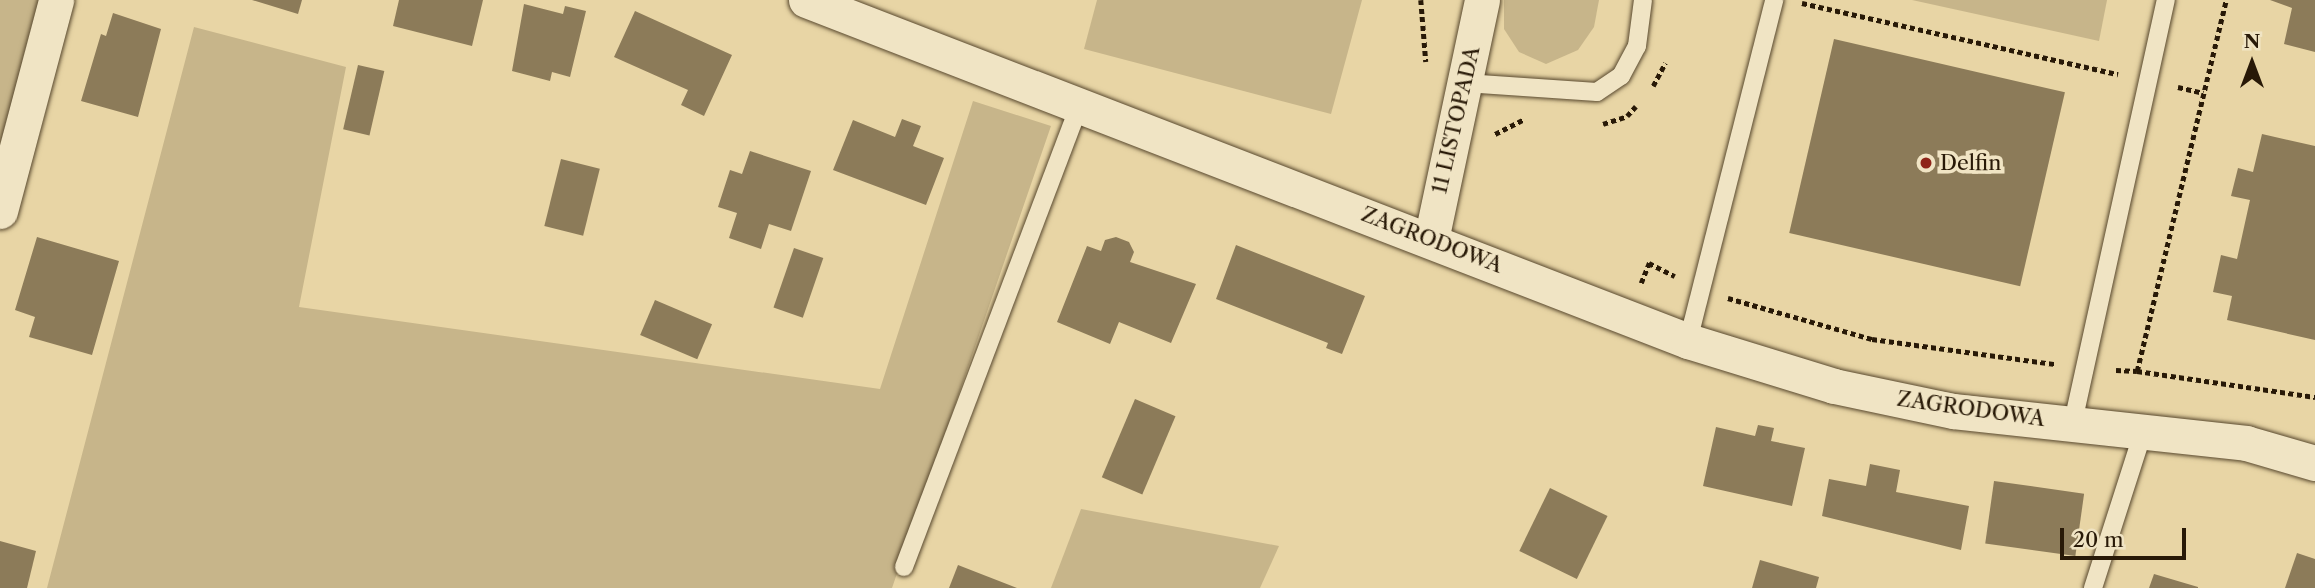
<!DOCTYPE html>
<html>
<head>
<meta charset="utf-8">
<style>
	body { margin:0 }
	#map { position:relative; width:2315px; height:588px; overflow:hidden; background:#e8d5a5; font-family:"Libre Caslon Text",serif }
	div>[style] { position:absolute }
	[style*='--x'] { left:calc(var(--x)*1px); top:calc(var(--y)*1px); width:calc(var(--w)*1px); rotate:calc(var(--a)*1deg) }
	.green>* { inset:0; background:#c7b58a }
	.building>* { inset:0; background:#8c7b59; transform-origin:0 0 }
	.path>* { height:4.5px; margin-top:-2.25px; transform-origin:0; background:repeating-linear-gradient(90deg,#281907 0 5px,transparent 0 8.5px) }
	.roads { filter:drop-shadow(0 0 2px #58482e) drop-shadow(0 0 2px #58482e) }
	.lane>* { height:18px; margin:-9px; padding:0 9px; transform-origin:9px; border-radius:9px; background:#f0e4c4 }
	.street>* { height:35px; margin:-17.5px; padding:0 17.5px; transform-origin:17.5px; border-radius:17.5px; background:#f0e4c4 }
	.dots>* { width:19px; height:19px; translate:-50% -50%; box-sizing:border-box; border:4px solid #f0e4c4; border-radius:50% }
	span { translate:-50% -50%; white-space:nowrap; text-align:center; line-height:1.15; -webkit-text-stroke:7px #f0e4c4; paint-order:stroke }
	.street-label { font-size:21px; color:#281907 }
	.poi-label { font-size:21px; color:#281907 }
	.left { translate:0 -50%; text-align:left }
	.north { position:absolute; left:2217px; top:28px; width:70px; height:70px; -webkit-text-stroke:5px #f0e4c4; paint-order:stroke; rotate:0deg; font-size:19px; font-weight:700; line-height:28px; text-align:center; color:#281907 }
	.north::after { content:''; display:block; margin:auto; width:24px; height:32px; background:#281907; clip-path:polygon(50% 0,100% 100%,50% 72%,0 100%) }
	.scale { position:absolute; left:2060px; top:528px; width:126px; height:32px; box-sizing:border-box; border:4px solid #281907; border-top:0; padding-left:9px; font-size:21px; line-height:24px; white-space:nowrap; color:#281907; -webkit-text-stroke:5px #f0e4c4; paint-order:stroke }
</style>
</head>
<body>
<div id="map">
	<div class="green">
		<div style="clip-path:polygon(0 0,41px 0,0 146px)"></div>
		<div style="clip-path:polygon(1097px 0,1362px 0,1331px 114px,1084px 49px)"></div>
		<div style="clip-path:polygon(1504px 0,1599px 0,1594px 27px,1578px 50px,1546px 64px,1519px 52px,1504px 29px)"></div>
		<div style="clip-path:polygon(1912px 0,2107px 0,2099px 41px)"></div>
		<div style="clip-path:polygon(194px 27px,346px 67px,299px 307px,880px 389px,973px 101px,1051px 126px,892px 588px,47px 588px)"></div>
		<div style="clip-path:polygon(1081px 509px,1279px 546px,1260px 588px,1051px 588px)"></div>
	</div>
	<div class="building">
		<div style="clip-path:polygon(252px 0,302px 0,298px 14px)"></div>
		<div style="clip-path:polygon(399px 0,483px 0,472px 46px,393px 26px)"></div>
		<div style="clip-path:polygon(2270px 0,2315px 0,2315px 52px,2284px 44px,2292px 8px)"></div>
		<div style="clip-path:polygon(524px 4px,563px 14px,565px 6px,586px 11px,570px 77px,552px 72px,550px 81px,512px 71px)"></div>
		<div style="clip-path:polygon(635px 11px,732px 55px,704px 116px,681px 105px,688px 90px,614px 57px)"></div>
		<div style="clip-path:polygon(113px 13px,161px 29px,138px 117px,81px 101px,101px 34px,106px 36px)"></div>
		<div style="left:1834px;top:39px;width:237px;height:199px;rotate:13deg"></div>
		<div style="left:358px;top:65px;width:27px;height:66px;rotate:13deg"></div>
		<div style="clip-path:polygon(902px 119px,921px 126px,913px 146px,944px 158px,926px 205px,833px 170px,853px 120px,895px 137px)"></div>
		<div style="clip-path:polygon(2262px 134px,2315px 146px,2315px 340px,2227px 320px,2232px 296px,2213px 292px,2221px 255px,2237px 259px,2250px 200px,2231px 196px,2238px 168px,2253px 172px)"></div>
		<div style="clip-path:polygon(750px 151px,811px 171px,791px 231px,769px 224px,761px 249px,729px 238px,737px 213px,718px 207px,730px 170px,742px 174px)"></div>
		<div style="left:561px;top:159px;width:40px;height:69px;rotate:14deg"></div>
		<div style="clip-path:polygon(37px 237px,119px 261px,92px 355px,29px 337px,35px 317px,15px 310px)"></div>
		<div style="clip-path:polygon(1116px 237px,1129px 242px,1134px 252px,1130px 262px,1196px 284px,1171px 343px,1119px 322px,1110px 344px,1057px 322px,1087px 246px,1101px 251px,1105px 240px)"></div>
		<div style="clip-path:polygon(1236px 245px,1365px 296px,1342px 354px,1326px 348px,1328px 343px,1216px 299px)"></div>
		<div style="left:794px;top:248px;width:31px;height:63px;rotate:19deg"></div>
		<div style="left:655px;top:300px;width:62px;height:38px;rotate:23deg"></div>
		<div style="left:1135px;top:399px;width:44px;height:85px;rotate:23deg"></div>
		<div style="clip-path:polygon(1758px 425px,1774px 428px,1771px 441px,1805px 448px,1792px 506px,1703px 486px,1716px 427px,1755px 436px)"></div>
		<div style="clip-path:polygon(1870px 464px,1900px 470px,1896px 492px,1969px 506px,1961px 550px,1822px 516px,1829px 479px,1866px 486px)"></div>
		<div style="left:1994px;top:481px;width:91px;height:63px;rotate:8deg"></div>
		<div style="left:1550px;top:488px;width:64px;height:70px;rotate:26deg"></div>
		<div style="clip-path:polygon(0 541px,36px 551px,27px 588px,0 588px)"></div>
		<div style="clip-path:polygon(2297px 553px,2315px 559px,2315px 588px,2285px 588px)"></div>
		<div style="clip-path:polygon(1760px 560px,1819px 577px,1816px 588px,1752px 588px)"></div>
		<div style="clip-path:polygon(958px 565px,1017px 588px,949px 588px)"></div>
		<div style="clip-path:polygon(2154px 574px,2198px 587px,2198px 588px,2149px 588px)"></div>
	</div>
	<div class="path">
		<div style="--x:1421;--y:0;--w:62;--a:85.4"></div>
		<div style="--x:1802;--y:3;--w:324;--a:12.7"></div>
		<div style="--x:1653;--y:86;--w:26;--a:-62"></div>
		<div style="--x:2178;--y:87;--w:26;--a:13"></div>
		<div style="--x:1603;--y:124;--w:25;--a:-18"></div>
		<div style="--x:1627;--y:116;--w:13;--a:-48"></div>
		<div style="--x:1495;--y:134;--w:33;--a:-27"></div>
		<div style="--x:1641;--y:283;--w:22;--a:-68"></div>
		<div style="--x:1649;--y:263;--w:29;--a:27"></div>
		<div style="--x:1728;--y:298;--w:150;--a:15.9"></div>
		<div style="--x:1872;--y:339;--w:185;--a:7.8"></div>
		<div style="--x:2116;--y:370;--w:21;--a:3"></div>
		<div style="--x:2137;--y:371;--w:382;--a:-76.5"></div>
		<div style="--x:2137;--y:371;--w:180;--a:8.3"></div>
	</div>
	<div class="roads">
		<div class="lane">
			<div style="--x:1465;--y:83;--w:132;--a:3.9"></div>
			<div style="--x:1597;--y:92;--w:29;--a:-34"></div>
			<div style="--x:1621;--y:76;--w:34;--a:-62"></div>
			<div style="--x:1637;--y:46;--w:46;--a:-82.6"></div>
			<div style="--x:1688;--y:341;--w:352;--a:-75.8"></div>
			<div style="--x:2073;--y:422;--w:432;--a:-77.6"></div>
			<div style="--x:904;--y:567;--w:493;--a:-69.2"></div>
			<div style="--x:2093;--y:588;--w:167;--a:-72.2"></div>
		</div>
		<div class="street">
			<div style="--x:806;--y:0;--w:946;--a:21.14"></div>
			<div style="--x:1688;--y:341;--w:153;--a:17.1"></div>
			<div style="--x:1834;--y:386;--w:122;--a:11.9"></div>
			<div style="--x:1953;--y:411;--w:295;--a:6.2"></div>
			<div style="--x:2246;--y:443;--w:72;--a:16.2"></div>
			<div style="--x:0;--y:211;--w:218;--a:-75.1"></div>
			<div style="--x:1431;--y:240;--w:245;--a:-78"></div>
		</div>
	</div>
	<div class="dots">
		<div style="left:1926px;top:163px;background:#8f2418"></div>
	</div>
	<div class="street-label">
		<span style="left:1456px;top:120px;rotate:-77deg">11 LISTOPADA</span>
		<span style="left:1432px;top:240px;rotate:21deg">ZAGRODOWA</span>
		<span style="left:1971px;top:409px;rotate:8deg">ZAGRODOWA</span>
	</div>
	<div class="poi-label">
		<span class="left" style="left:1940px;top:163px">Delfin</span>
	</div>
	<div class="north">N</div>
	<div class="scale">20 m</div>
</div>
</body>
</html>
